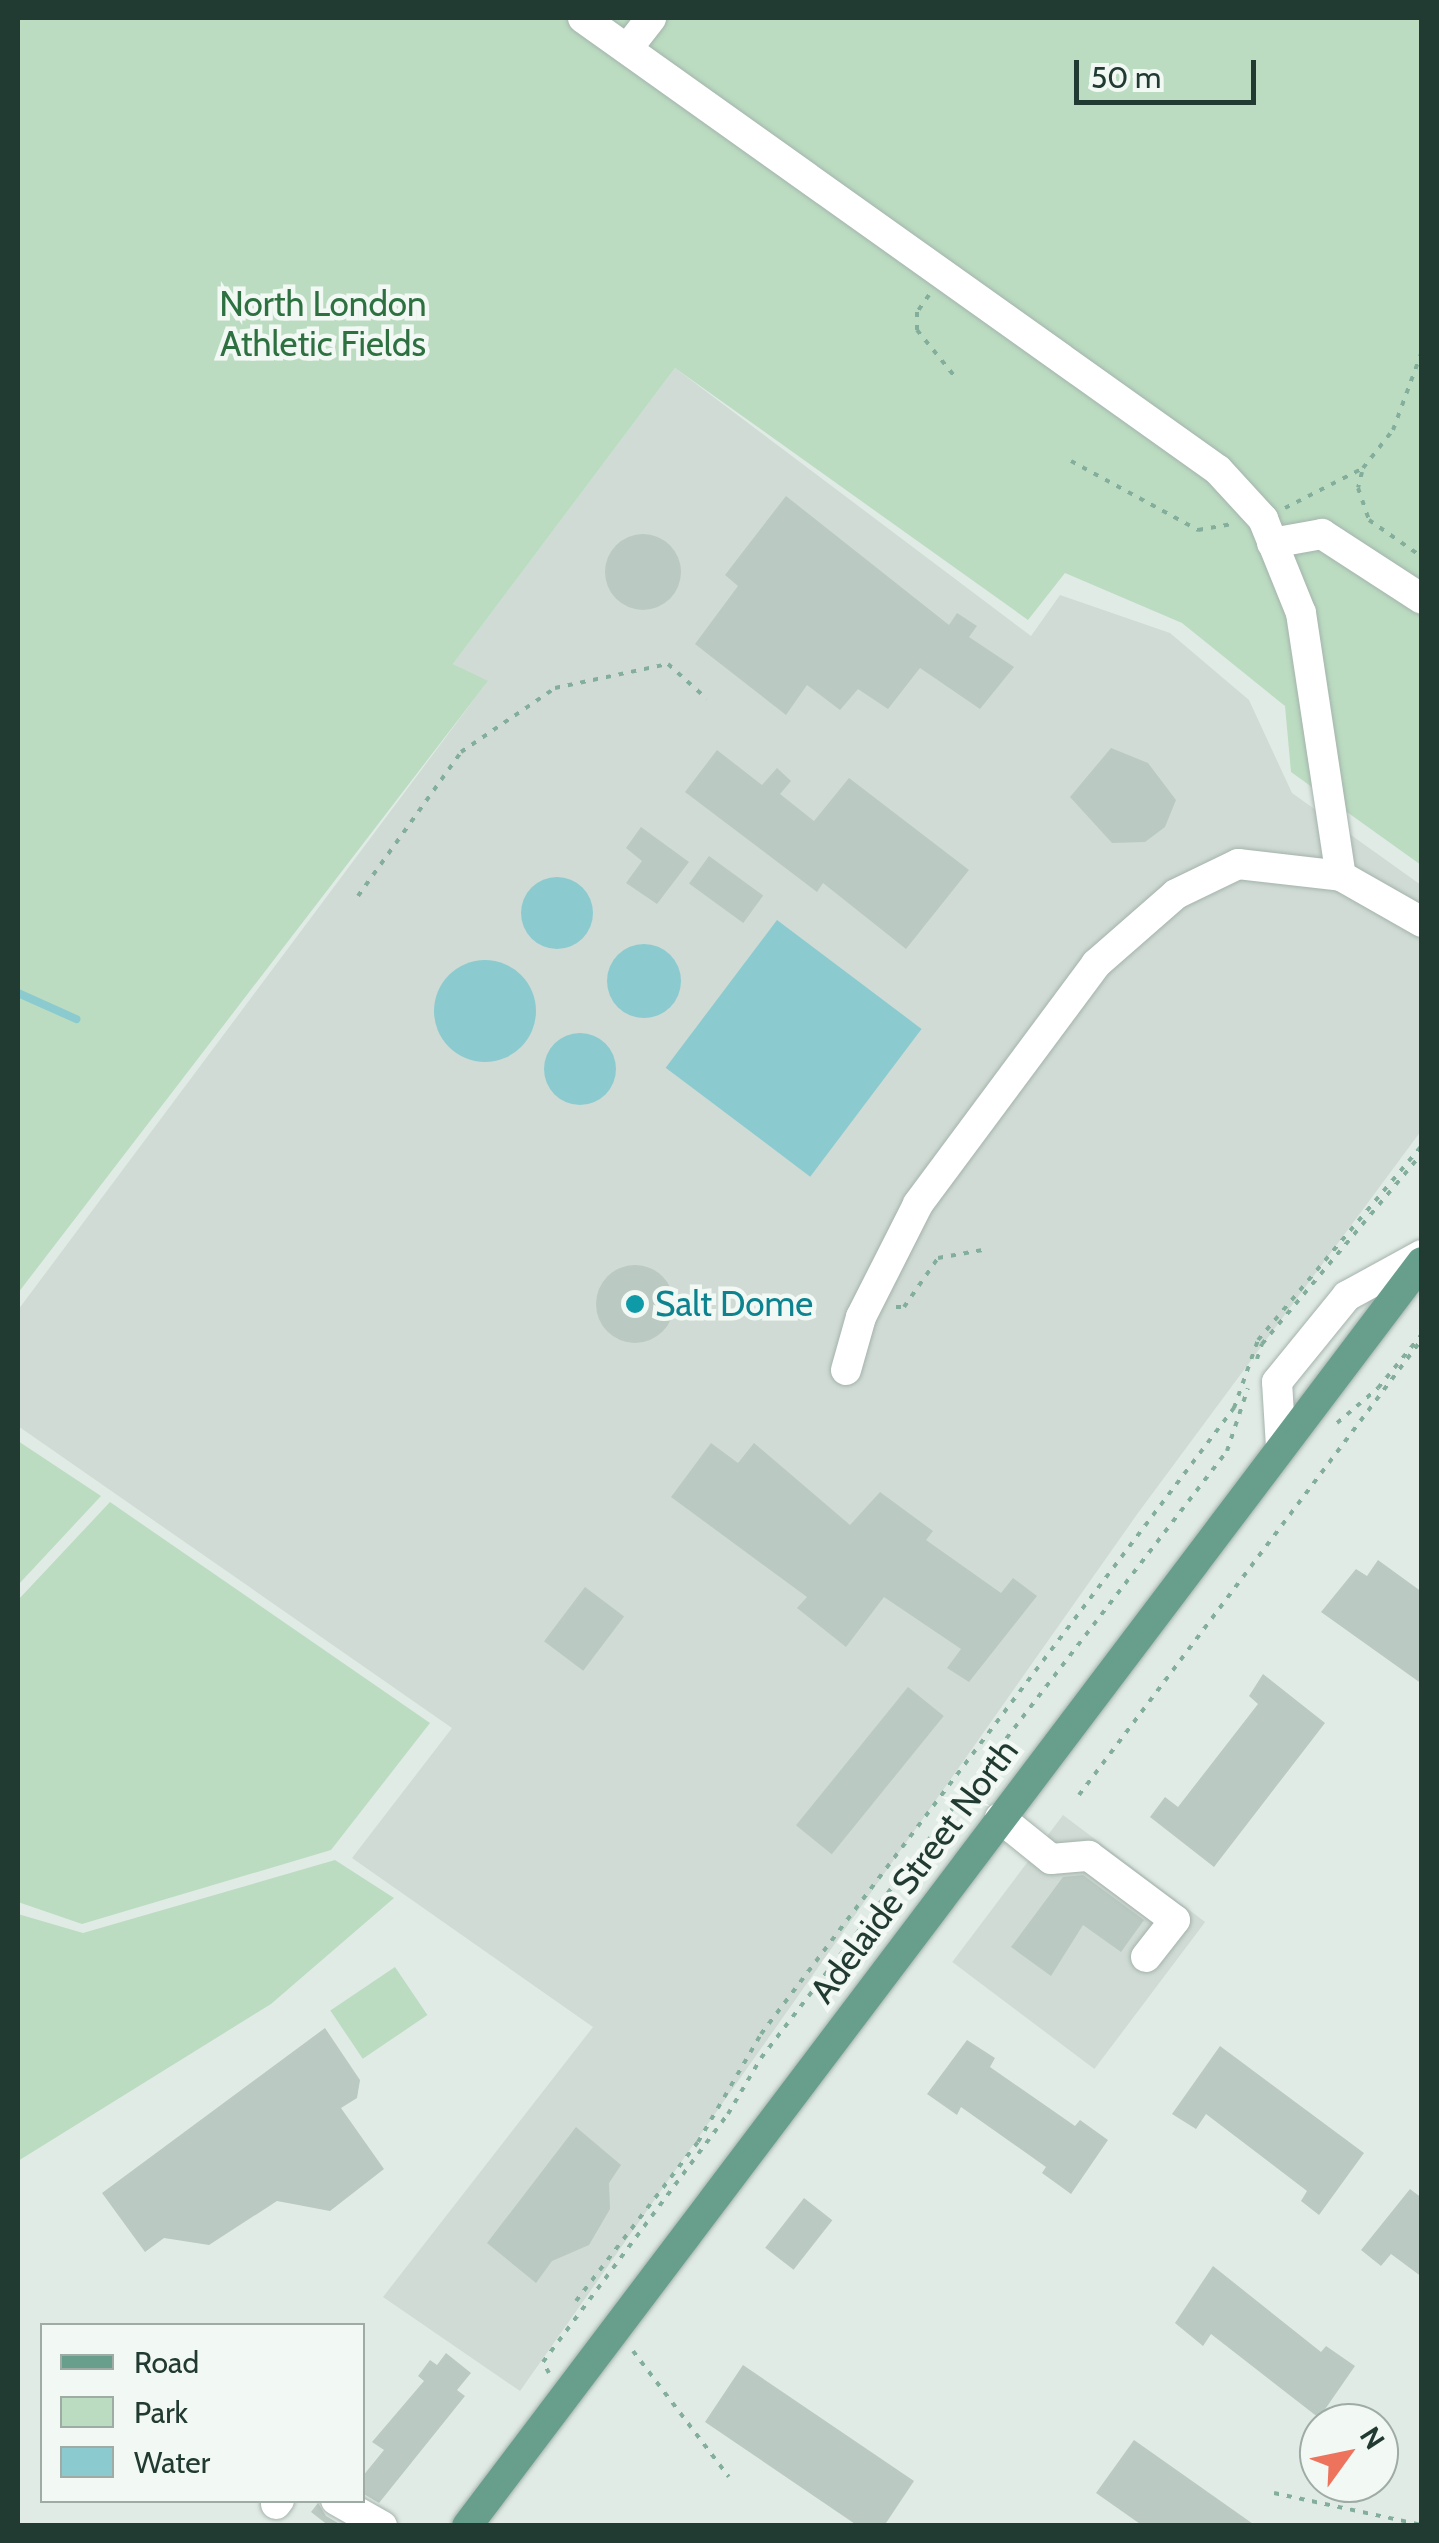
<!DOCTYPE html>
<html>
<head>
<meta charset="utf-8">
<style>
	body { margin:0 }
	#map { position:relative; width:1439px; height:2543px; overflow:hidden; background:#e1ebe6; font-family:Cabin,sans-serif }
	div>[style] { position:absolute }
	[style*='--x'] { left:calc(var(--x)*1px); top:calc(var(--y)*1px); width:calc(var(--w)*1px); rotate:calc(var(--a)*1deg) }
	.built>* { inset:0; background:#d0dbd5; transform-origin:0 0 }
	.green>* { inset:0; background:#bbdcc1; transform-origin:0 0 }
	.water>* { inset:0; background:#8bcbcf; transform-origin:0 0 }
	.round { border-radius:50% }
	.stream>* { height:8px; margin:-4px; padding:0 4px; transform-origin:4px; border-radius:4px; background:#8bcbcf }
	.building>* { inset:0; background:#bac9c1; transform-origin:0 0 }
	.path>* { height:4px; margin-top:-2px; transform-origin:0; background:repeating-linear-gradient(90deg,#83ae9c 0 5px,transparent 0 13px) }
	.roads { filter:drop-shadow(0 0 2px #a4b3ac) drop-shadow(0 0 2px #a4b3ac) }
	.minor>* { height:30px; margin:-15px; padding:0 15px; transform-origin:15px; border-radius:15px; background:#fff }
	.major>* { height:30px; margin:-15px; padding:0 15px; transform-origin:15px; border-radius:15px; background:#679f8c }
	.dots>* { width:28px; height:28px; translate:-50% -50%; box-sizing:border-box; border:5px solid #f2f8f4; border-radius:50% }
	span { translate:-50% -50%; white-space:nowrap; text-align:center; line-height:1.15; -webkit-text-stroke:9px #f2f8f4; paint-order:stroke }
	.park-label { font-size:35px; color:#2e7141 }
	.culture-label { font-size:35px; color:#0d838f }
	.left { translate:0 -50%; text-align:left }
	.street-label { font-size:35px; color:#223b32 }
	.frame { position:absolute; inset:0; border:20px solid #223b32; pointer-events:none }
	.legend { position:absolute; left:40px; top:2323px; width:325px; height:180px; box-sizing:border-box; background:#f2f8f4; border:2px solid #9faca6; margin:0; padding:12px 18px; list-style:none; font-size:30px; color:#223b32 }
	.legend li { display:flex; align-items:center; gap:20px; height:50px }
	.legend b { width:50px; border:2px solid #9faca6 }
	.north { position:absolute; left:1299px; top:2403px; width:100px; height:100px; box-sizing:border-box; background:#f2f8f4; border:2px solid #9faca6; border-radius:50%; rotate:57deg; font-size:28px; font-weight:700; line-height:40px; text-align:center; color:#223b32 }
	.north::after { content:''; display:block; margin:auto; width:35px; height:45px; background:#ed735d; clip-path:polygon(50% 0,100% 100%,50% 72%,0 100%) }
	.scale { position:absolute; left:1074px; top:60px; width:182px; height:45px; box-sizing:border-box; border:5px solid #223b32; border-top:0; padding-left:12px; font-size:30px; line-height:35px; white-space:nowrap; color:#223b32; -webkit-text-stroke:8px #f2f8f4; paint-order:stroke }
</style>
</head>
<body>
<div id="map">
	<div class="built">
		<div style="clip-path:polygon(675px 368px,1031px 636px,1060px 595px,1170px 633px,1249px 700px,1292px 793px,1421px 885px,1421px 1131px,1138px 1513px,520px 2391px,383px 2297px,593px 2027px,352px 1858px,452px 1728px,18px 1426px,18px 1310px,487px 682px,453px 664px)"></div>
		<div style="left:1063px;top:1815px;width:178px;height:184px;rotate:37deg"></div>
	</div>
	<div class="green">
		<div style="clip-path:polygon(18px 18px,1421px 18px,1421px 865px,1291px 772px,1285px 706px,1182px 623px,1065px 573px,1028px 620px,675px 368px,453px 664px,488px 681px,18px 1293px)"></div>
		<div style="clip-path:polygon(18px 1441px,101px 1496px,18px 1585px)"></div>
		<div style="clip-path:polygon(110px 1502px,430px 1723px,331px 1850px,82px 1924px,18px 1902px,18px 1600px)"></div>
		<div style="clip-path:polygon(335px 1860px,394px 1898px,271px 2004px,18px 2161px,18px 1914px,83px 1933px)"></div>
		<div style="left:395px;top:1967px;width:58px;height:78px;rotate:56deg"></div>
	</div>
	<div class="water">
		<div class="round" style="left:521px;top:877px;width:72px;height:72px"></div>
		<div style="left:777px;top:920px;width:181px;height:185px;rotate:37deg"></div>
		<div class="round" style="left:607px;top:944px;width:74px;height:74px"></div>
		<div class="round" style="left:434px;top:960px;width:102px;height:102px"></div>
		<div class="round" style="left:544px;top:1033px;width:72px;height:72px"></div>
	</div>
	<div class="stream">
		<div style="--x:18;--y:993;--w:64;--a:24.1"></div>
	</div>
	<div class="building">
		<div style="clip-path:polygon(786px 496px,949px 625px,957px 613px,977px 626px,969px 637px,1014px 667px,980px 709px,920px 668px,888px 709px,858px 689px,840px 710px,807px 685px,786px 715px,695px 644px,738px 586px,725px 575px)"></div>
		<div class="round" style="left:605px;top:534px;width:76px;height:76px"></div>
		<div style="clip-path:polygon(1111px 748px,1148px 763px,1176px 800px,1165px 827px,1145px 842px,1112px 843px,1070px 797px)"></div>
		<div style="clip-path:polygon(717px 750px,762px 785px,777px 768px,791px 781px,780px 794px,814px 821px,849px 778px,969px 870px,906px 949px,823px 883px,817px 892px,685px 792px)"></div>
		<div style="clip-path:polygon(641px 827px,689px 862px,657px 904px,626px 883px,642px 861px,626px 848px)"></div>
		<div style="left:709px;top:856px;width:67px;height:34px;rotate:36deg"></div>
		<div class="round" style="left:596px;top:1265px;width:78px;height:78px"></div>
		<div style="clip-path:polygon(711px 1443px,738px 1463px,754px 1443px,850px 1525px,880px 1492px,933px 1531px,926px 1540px,1001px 1593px,1013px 1578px,1037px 1596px,969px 1682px,947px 1668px,961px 1649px,884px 1597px,846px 1647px,797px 1608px,807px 1597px,671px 1497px)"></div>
		<div style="clip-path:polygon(1378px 1560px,1422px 1592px,1422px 1684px,1321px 1612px,1356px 1569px,1367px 1576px)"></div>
		<div style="left:585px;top:1587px;width:49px;height:68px;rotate:37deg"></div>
		<div style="clip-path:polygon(1263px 1674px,1325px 1723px,1214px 1867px,1150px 1817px,1165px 1797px,1178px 1807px,1258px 1704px,1249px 1696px)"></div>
		<div style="left:908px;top:1687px;width:46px;height:178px;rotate:39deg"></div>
		<div style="clip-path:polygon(1083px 1875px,1144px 1920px,1121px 1952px,1083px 1925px,1051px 1976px,1011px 1947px,1063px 1877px)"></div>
		<div style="clip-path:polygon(325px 2028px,360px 2080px,357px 2098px,341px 2108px,384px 2169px,330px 2211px,277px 2201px,209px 2245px,164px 2238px,145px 2252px,102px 2193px)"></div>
		<div style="clip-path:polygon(967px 2040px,995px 2058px,990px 2067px,1075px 2126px,1080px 2120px,1108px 2140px,1071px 2194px,1042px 2173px,1046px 2167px,961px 2107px,957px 2115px,927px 2094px)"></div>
		<div style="clip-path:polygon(1220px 2046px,1364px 2153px,1319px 2215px,1301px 2201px,1307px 2191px,1206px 2114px,1196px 2129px,1172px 2114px)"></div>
		<div style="clip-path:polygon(576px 2127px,621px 2165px,609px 2183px,610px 2209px,589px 2245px,552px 2261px,536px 2283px,487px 2243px)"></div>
		<div style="clip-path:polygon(1410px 2189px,1422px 2198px,1422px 2277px,1391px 2254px,1381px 2266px,1361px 2250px)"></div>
		<div style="left:804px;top:2198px;width:36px;height:63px;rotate:38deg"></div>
		<div style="clip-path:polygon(1213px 2266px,1321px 2352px,1326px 2346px,1355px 2366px,1319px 2418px,1211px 2334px,1203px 2346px,1175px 2323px)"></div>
		<div style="clip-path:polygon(446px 2353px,471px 2373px,457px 2390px,465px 2396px,379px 2503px,362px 2493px,362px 2477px,384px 2450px,372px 2442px,424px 2381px,418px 2376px,430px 2360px,437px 2365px)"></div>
		<div style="clip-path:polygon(743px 2365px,914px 2481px,884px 2526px,858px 2526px,705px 2422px)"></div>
		<div style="clip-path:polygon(1134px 2440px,1256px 2526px,1143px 2526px,1096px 2493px)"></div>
		<div style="clip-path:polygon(318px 2503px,326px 2516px,343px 2526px,329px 2526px,311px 2512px)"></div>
	</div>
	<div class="path">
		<div style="--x:929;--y:295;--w:21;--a:125"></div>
		<div style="--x:917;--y:312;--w:18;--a:90"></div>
		<div style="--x:917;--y:330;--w:62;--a:50.9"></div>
		<div style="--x:1071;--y:461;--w:145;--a:28.5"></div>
		<div style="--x:1198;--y:530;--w:36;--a:-10"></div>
		<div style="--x:1362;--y:472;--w:16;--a:104"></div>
		<div style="--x:1358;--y:488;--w:34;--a:71"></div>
		<div style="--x:1369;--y:520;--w:65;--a:34.9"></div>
		<div style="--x:1285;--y:508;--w:88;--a:-27.1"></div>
		<div style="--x:1363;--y:468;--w:48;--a:-51.7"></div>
		<div style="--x:1393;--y:430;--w:84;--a:-69.8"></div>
		<div style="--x:358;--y:896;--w:177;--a:-54.4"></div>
		<div style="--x:461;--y:752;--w:114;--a:-34.2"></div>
		<div style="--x:555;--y:688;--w:116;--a:-12"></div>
		<div style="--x:668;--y:664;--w:52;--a:41.9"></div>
		<div style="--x:896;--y:1307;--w:8;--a:0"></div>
		<div style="--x:904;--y:1307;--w:60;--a:-55.2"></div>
		<div style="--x:938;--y:1258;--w:51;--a:-10.2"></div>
		<div style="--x:1257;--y:1359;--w:16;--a:-72"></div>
		<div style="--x:1262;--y:1344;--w:249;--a:-50"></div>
		<div style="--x:1337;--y:1423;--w:54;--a:-40.5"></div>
		<div style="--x:1378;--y:1388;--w:70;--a:-50.8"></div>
		<div style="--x:1079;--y:1795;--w:571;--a:-53.05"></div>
		<div style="--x:576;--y:2301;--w:200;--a:-52.5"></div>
		<div style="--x:698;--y:2142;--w:125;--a:-59.7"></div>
		<div style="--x:761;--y:2034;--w:785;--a:-52.93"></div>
		<div style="--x:1234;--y:1408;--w:72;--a:-70.6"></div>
		<div style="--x:1258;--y:1340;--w:255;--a:-49.9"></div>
		<div style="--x:633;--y:2351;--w:158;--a:52.7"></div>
		<div style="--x:549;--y:2373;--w:13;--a:-119"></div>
		<div style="--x:543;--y:2362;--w:309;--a:-53.3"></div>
		<div style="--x:728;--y:2114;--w:65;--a:-59.5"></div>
		<div style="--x:761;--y:2058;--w:765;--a:-52.49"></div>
		<div style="--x:1227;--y:1451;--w:66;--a:-71.6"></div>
		<div style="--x:1274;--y:2493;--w:151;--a:12.2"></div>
	</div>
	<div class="roads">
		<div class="minor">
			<div style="--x:583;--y:18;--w:779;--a:35.44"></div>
			<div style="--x:1218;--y:470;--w:67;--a:47.4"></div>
			<div style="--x:1263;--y:519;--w:101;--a:68"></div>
			<div style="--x:1301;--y:613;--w:266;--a:81.4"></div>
			<div style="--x:627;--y:49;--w:39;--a:-52"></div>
			<div style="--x:1272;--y:543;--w:51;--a:-10.2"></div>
			<div style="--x:1322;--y:534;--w:119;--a:33"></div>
			<div style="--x:846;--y:1370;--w:55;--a:-74.2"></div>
			<div style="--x:861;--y:1317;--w:127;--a:-63.2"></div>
			<div style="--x:918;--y:1204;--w:299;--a:-53.4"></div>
			<div style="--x:1096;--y:964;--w:106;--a:-41.2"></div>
			<div style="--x:1176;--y:894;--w:69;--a:-25.8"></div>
			<div style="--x:1238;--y:864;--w:104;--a:6.6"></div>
			<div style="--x:1341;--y:876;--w:93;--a:29.6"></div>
			<div style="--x:1281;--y:1447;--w:65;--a:-93.5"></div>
			<div style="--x:1277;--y:1382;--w:111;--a:-50.9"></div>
			<div style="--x:1347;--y:1296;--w:85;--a:-28.7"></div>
			<div style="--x:1000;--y:1818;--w:65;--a:38.8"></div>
			<div style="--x:1051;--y:1859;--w:38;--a:-5"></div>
			<div style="--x:1089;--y:1856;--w:107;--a:36.7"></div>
			<div style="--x:1175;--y:1920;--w:47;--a:128.1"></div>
			<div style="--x:336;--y:2500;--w:53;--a:29.5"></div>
			<div style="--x:276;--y:2504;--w:5;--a:-53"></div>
		</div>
		<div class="major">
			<div style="--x:467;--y:2526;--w:1584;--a:-52.93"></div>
		</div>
	</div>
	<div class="dots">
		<div style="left:635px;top:1304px;background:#0f9aa8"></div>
	</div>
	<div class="park-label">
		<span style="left:323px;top:324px">North London<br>Athletic Fields</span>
	</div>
	<div class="culture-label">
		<span class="left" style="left:655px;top:1304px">Salt Dome</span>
	</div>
	<div class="street-label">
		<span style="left:914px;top:1871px;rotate:-53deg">Adelaide Street North</span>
	</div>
	<div class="frame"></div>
	<ul class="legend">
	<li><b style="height:12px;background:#679f8c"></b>Road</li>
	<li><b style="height:28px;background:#bbdcc1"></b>Park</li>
	<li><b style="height:28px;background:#8bcbcf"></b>Water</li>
	</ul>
	<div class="north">N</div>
	<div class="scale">50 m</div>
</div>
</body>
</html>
